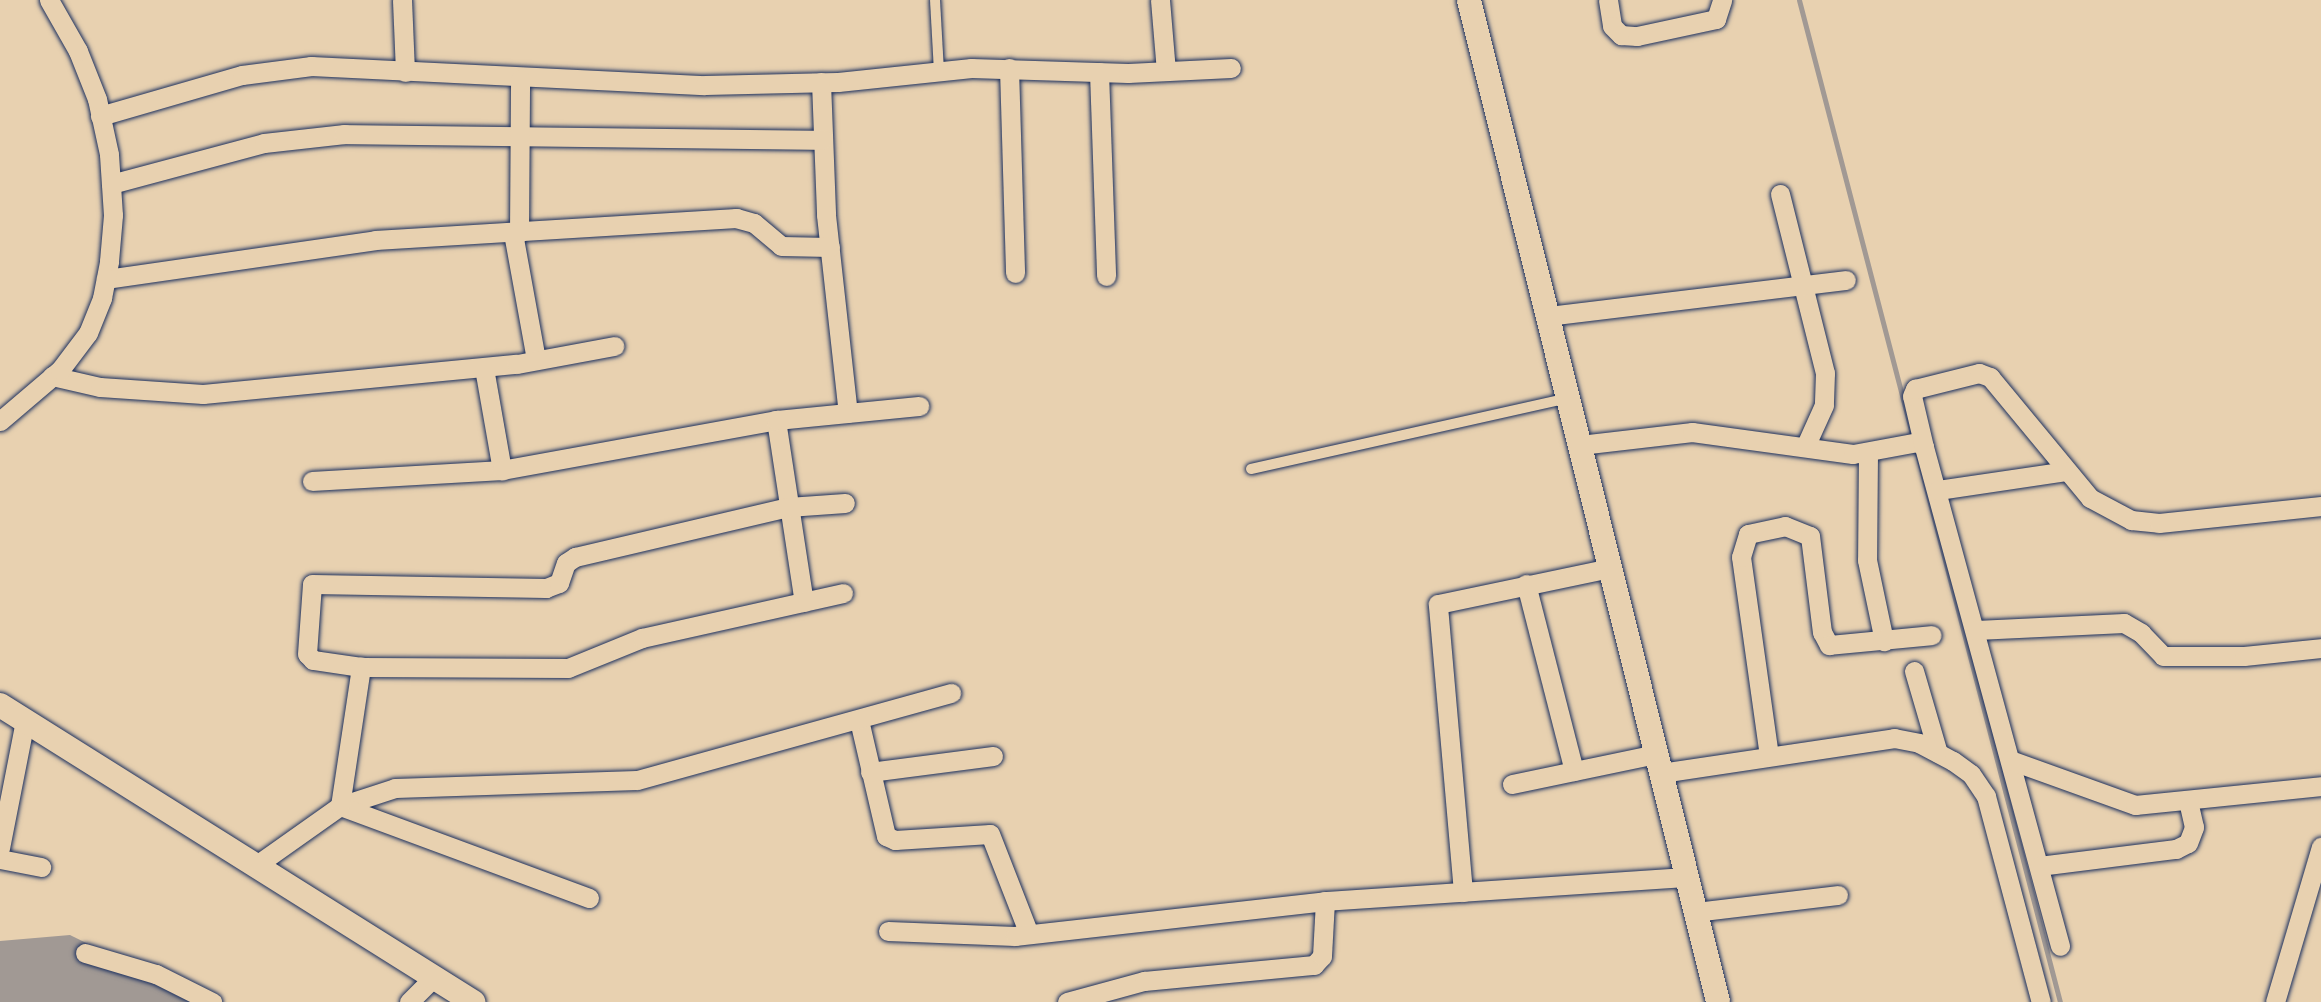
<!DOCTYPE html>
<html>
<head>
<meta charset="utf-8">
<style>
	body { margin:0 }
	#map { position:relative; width:2321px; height:1002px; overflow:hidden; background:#e8d1b0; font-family:Kalam,sans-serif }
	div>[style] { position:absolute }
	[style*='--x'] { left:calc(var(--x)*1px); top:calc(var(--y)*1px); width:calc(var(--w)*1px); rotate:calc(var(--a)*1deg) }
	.water>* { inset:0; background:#a19994 }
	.stream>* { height:5px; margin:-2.5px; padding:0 2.5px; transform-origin:2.5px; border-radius:2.5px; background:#a19994 }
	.roads { filter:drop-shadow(0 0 2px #1b2f5e) drop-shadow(0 0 2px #1b2f5e) }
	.service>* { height:10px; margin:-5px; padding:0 5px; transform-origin:5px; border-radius:5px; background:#e8d1b0 }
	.minor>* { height:19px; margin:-9.5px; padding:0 9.5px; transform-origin:9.5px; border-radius:9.5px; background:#e8d1b0 }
	.tertiary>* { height:24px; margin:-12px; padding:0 12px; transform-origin:12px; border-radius:12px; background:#e8d1b0 }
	span { translate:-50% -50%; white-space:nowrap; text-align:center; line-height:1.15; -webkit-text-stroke:7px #e8d1b0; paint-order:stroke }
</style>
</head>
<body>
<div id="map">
	<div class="water">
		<div style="clip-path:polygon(70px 935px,206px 1002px,0 1002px,0 941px)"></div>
	</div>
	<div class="stream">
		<div style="--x:1799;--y:0;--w:1035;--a:75.4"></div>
	</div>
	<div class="roads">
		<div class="service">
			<div style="--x:935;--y:0;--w:71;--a:86.8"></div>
			<div style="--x:1251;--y:469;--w:325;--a:-12.6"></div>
		</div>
		<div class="minor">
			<div style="--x:402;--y:0;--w:72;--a:87.6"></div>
			<div style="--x:1160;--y:0;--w:71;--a:85.2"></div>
			<div style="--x:1608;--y:0;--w:26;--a:81"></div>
			<div style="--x:1612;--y:26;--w:13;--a:45"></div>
			<div style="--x:1621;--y:35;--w:16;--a:4"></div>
			<div style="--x:1637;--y:36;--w:81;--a:-12.1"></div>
			<div style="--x:1716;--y:19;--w:20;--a:-72"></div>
			<div style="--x:1009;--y:68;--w:205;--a:88.3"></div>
			<div style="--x:1099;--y:72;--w:204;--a:88"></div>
			<div style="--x:821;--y:82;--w:133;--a:87.8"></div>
			<div style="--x:826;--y:215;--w:199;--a:83.7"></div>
			<div style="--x:100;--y:116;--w:148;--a:-16.1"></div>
			<div style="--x:242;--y:75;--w:70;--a:-7.4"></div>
			<div style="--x:311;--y:66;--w:394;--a:2.8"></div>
			<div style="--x:705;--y:85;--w:133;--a:-1.3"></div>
			<div style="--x:838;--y:82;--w:134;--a:-6"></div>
			<div style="--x:971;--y:68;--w:157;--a:1.8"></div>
			<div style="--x:1128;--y:73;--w:103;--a:-2.8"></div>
			<div style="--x:111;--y:184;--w:158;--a:-15"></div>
			<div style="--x:264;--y:143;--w:81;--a:-6.4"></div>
			<div style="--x:344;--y:134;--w:479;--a:0.7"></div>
			<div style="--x:1780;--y:194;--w:185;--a:75.9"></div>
			<div style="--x:1825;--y:373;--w:32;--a:92"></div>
			<div style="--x:1824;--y:405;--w:46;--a:114.3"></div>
			<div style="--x:513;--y:233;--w:129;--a:79.7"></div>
			<div style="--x:519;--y:233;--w:154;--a:-89.6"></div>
			<div style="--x:106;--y:279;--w:272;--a:-8.2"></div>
			<div style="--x:375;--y:240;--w:362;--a:-3.5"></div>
			<div style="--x:736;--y:218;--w:19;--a:16"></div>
			<div style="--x:754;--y:223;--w:35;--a:40"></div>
			<div style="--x:781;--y:246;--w:49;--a:1.2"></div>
			<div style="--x:1548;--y:316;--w:300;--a:-6.9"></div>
			<div style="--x:484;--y:368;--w:104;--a:80"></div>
			<div style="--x:52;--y:376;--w:49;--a:12.9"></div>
			<div style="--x:100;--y:387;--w:103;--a:3.9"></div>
			<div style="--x:203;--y:394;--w:315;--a:-5.5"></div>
			<div style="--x:517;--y:364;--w:99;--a:-10.5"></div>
			<div style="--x:776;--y:420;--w:184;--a:81.3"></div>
			<div style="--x:0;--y:421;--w:79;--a:-40.4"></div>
			<div style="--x:60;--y:370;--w:46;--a:-52.9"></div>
			<div style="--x:88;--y:333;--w:38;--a:-68"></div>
			<div style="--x:102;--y:298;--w:38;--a:-79"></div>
			<div style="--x:109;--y:261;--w:46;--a:-85"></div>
			<div style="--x:113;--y:215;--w:61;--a:-93.8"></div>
			<div style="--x:109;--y:154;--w:56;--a:-102.3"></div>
			<div style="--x:97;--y:99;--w:52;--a:-111.6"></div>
			<div style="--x:78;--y:51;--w:59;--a:-119.6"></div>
			<div style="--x:1580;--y:445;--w:113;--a:-6.6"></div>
			<div style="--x:1692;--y:432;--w:162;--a:7.8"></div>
			<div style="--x:1853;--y:454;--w:66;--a:-10.5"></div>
			<div style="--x:1918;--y:442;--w:8;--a:40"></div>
			<div style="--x:1924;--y:447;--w:517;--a:74.75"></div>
			<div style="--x:1924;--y:447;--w:52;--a:-103.2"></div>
			<div style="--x:1912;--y:396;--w:8;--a:-67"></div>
			<div style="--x:1915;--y:389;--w:66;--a:-14"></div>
			<div style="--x:1979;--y:373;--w:12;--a:20"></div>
			<div style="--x:1990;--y:377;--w:157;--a:50.4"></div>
			<div style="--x:2090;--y:498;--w:47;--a:28.2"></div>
			<div style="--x:2131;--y:520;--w:28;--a:6"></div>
			<div style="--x:2159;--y:523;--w:163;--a:-6"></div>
			<div style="--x:1868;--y:453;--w:107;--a:90.5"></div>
			<div style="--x:1867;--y:560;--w:83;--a:78.1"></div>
			<div style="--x:312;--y:481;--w:190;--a:-3.3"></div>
			<div style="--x:502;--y:470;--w:279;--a:-10.3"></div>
			<div style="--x:776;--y:420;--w:144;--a:-5.6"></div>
			<div style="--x:1938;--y:490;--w:129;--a:-8.4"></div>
			<div style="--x:1526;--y:584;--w:193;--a:75.6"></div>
			<div style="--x:1976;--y:630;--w:148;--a:-2.7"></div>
			<div style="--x:2124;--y:623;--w:20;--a:30"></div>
			<div style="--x:2141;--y:633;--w:32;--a:46"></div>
			<div style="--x:2163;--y:656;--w:81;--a:0"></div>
			<div style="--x:2244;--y:656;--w:77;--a:-5.9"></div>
			<div style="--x:361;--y:667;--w:49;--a:-171.7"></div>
			<div style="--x:313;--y:660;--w:8;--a:-135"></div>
			<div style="--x:307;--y:654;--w:70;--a:-85.9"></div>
			<div style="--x:312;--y:584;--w:234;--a:1"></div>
			<div style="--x:546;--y:588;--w:14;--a:-21"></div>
			<div style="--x:559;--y:583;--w:21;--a:-71"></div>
			<div style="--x:566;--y:563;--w:11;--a:-34"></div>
			<div style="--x:575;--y:557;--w:219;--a:-13.2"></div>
			<div style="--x:788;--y:507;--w:57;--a:-4"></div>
			<div style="--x:1914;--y:671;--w:85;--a:73.7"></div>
			<div style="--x:859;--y:720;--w:119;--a:76.9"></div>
			<div style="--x:886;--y:836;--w:10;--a:24"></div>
			<div style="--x:895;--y:840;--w:95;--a:-3.6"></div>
			<div style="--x:990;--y:834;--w:107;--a:68.7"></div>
			<div style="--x:1769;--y:756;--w:201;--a:-98"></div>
			<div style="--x:1741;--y:557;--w:24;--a:-73"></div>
			<div style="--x:1748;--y:534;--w:38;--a:-12"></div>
			<div style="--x:1785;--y:526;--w:27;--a:22"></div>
			<div style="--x:1810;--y:536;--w:97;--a:82.9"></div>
			<div style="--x:1822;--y:632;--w:15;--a:62"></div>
			<div style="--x:1829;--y:645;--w:103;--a:-5.5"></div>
			<div style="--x:2010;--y:760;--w:133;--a:19.8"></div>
			<div style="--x:2135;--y:805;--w:187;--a:-5.8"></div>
			<div style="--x:870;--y:772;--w:124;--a:-7.4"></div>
			<div style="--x:1661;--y:773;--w:236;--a:-8.5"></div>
			<div style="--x:1894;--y:738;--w:25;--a:11"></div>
			<div style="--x:1919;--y:743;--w:38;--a:28"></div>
			<div style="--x:1953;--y:761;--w:22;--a:36"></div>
			<div style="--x:1971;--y:774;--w:27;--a:56"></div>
			<div style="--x:1986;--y:796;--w:213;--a:75.1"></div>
			<div style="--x:1512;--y:784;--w:147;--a:-11.8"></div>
			<div style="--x:0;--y:848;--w:130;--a:-78.9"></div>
			<div style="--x:0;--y:859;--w:42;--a:11"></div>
			<div style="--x:258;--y:864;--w:100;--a:-35.3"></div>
			<div style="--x:340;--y:806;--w:58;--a:-18.1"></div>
			<div style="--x:395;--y:788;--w:242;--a:-1.9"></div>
			<div style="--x:637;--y:780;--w:326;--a:-15.5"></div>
			<div style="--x:2039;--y:866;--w:138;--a:-7.1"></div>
			<div style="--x:2176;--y:849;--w:13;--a:-27"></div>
			<div style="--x:2188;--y:843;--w:17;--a:-69"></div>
			<div style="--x:2194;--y:827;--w:27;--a:-103"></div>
			<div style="--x:1463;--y:892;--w:289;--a:-95"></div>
			<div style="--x:1438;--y:604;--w:176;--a:-11.8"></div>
			<div style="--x:589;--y:898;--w:265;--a:-159.7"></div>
			<div style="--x:340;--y:806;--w:141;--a:-81.4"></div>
			<div style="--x:361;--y:667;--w:207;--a:0.3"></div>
			<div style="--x:568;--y:668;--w:80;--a:-22.1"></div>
			<div style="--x:642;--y:638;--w:206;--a:-12.6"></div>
			<div style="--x:1695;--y:912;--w:144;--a:-6.8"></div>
			<div style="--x:888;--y:931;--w:127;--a:2.3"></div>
			<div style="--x:1015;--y:936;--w:312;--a:-6.4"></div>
			<div style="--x:1325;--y:901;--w:363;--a:-3.8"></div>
			<div style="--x:85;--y:953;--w:74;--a:16.5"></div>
			<div style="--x:156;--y:974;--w:63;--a:26.6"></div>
			<div style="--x:409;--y:1002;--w:34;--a:-45"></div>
			<div style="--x:1067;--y:1002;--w:80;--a:-15.3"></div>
			<div style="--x:1144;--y:981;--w:171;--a:-5.4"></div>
			<div style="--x:1314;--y:965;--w:12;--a:-48"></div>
			<div style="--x:1322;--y:956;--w:55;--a:-86.9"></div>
			<div style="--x:2275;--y:1002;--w:162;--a:-73.5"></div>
		</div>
		<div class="tertiary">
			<div style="--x:1469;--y:0;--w:1032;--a:76.04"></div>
			<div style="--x:0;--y:705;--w:559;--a:32.12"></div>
		</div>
	</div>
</div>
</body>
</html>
